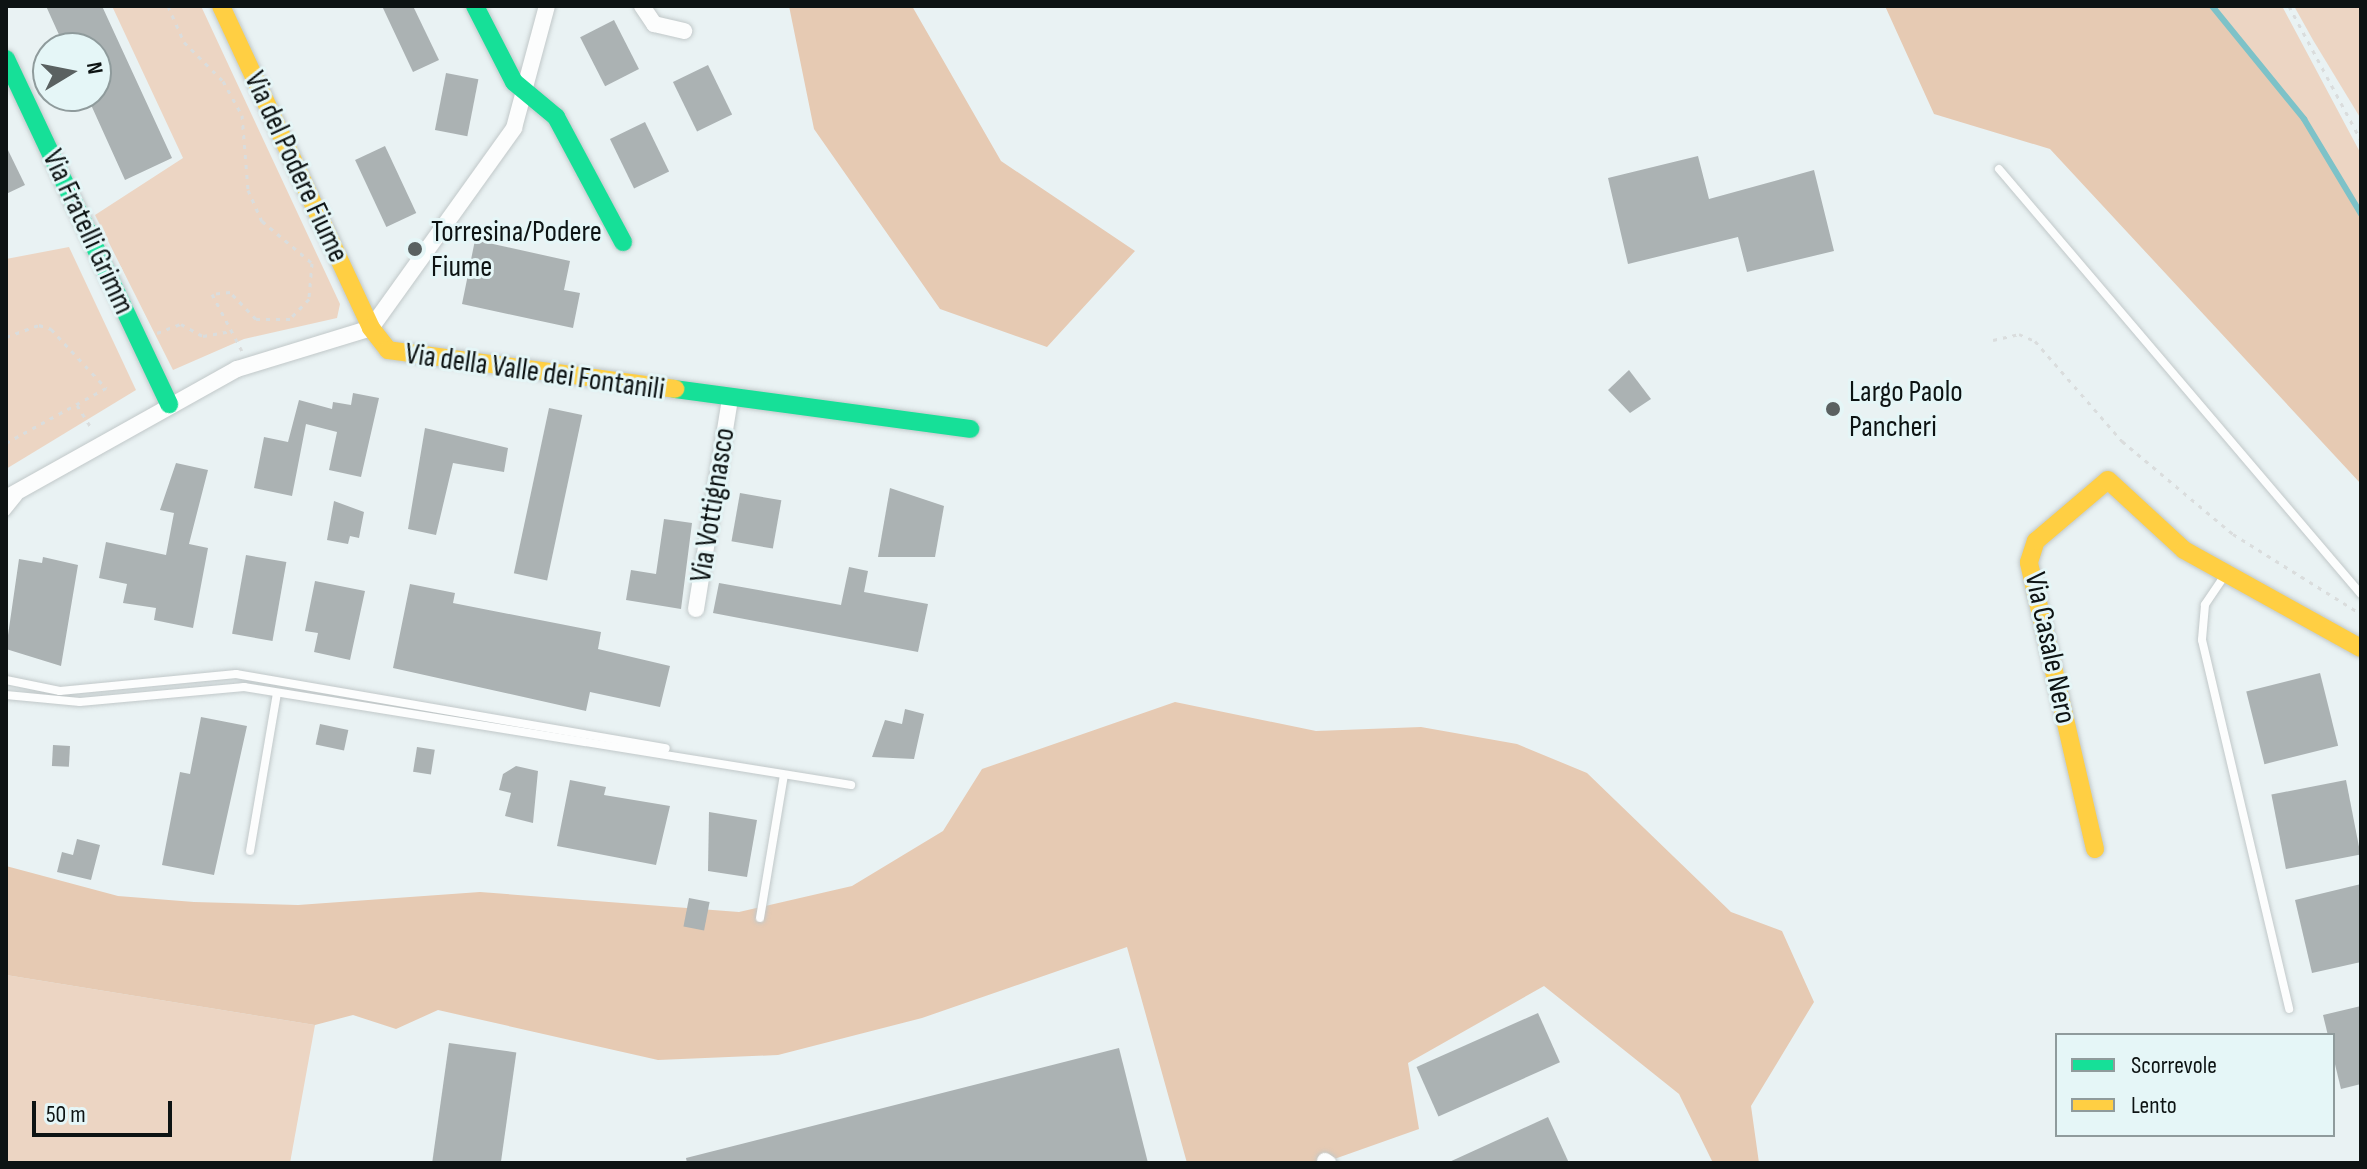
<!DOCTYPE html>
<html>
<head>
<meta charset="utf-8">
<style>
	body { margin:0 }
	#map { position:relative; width:2367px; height:1169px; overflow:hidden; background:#e9f2f3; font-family:"Sofia Sans Condensed",sans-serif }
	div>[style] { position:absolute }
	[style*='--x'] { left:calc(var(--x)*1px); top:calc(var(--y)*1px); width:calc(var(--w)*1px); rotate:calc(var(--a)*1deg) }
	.green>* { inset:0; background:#ecd5c3 }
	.forest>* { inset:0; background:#e6cab3 }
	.stream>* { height:6px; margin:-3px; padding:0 3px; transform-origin:3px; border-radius:3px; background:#7dc2c8 }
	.building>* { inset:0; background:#abb2b3; transform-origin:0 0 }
	.path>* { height:3px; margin-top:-1.5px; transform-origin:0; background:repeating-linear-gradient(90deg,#dadddd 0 4px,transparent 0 10px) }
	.roads { filter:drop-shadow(0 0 2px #c1c8c9) drop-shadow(0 0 2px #c1c8c9) }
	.lane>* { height:8px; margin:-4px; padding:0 4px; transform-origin:4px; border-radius:4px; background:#fcfdfd }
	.street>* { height:16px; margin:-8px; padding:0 8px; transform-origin:8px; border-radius:8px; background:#fcfdfd }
	.fast>* { height:18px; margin:-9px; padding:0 9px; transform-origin:9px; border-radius:9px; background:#16e098 }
	.slow>* { height:18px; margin:-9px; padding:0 9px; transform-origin:9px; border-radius:9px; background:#ffcf43 }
	.dots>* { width:22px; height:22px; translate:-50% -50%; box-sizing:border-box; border:4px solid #e5f6f7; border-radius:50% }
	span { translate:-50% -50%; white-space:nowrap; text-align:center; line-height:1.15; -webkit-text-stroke:6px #e5f6f7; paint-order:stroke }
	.street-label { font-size:30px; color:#0d1313 }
	.poi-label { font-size:30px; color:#0d1313 }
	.left { translate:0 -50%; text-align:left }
	.frame { position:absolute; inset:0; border:8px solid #0d1313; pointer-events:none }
	.legend { position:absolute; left:2055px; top:1033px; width:280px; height:104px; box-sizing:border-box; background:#e5f6f7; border:2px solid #8f9b9c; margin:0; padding:10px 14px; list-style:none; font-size:24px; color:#0d1313 }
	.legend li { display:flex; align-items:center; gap:16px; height:40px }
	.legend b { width:40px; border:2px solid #8f9b9c }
	.north { position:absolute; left:32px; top:32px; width:80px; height:80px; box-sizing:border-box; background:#e5f6f7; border:2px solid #8f9b9c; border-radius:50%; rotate:80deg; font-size:22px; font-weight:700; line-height:32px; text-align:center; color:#0d1313 }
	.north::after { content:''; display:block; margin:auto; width:28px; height:36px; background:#5a6161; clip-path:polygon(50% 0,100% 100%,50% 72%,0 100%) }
	.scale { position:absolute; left:32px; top:1101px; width:140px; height:36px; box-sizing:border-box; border:4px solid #0d1313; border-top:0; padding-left:10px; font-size:24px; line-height:28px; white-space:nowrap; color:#0d1313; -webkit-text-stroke:6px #e5f6f7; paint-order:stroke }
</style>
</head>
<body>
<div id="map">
	<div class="green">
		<div style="clip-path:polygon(112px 6px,201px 6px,340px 304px,337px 318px,244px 339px,173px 370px,95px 215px,183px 158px)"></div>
		<div style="clip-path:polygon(2212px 6px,2282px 6px,2361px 154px,2361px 214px,2304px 119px)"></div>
		<div style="clip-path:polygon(2294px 6px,2361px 6px,2361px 119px,2313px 40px)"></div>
		<div style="clip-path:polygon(69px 247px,136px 390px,6px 469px,6px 259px)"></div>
		<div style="clip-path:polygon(6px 975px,315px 1025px,290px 1163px,6px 1163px)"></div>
	</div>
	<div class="forest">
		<div style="clip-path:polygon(789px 6px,912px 6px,1001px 161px,1135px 251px,1047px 347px,940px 309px,814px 129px)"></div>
		<div style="clip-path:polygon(1885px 6px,2212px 6px,2304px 119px,2361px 214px,2361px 484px,2050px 149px,1934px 114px)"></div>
		<div style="clip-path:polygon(1175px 702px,1316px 731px,1421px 727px,1517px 744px,1587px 773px,1731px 912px,1782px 931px,1814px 1002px,1751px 1106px,1759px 1163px,1713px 1163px,1679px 1094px,1544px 986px,1408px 1063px,1419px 1129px,1323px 1163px,1187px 1163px,1127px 947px,922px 1018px,778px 1055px,658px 1060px,438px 1010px,396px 1029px,353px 1015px,315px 1025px,6px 975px,6px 866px,118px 896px,194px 902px,298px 905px,480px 892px,739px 912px,852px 886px,943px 831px,982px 769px)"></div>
	</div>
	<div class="stream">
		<div style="--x:2212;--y:6;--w:146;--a:50.8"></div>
		<div style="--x:2304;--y:119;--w:111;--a:59"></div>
	</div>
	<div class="building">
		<div style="clip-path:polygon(46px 6px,102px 6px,172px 158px,125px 180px,87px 96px,96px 96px,96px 48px,65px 48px)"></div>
		<div style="clip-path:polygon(382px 6px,413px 6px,439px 60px,413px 72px)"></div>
		<div style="left:614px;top:20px;width:55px;height:38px;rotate:63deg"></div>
		<div style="left:708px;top:65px;width:55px;height:39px;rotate:64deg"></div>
		<div style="left:446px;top:73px;width:33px;height:58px;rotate:11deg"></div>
		<div style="left:645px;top:122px;width:55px;height:39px;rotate:64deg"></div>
		<div style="clip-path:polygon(6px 146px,25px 185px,6px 194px)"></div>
		<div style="left:385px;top:146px;width:74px;height:33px;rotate:65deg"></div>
		<div style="clip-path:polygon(1698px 156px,1709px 199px,1814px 170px,1834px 251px,1747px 272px,1738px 237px,1628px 264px,1608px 178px)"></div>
		<div style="clip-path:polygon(475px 240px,570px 261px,564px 290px,580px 293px,573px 328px,462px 304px)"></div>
		<div style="clip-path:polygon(1629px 370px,1651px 399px,1630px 413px,1608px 390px)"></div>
		<div style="clip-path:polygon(353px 393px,379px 398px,361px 477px,329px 470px,337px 432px,306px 424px,292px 496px,254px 488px,264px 437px,288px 442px,299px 400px,332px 409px,333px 402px,351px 405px)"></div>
		<div style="left:549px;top:408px;width:34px;height:169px;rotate:12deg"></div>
		<div style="clip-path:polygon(425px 428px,508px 448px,504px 472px,453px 463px,436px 535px,408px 529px)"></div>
		<div style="clip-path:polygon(176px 463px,208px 470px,189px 544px,208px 548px,193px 628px,154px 620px,156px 608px,123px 603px,127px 584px,99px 578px,106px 542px,166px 555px,174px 513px,160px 510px)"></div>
		<div style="clip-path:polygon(890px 488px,944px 506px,935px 557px,878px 557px)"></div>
		<div style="left:740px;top:493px;width:42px;height:49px;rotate:10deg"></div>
		<div style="clip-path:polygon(334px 501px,364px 512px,359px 538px,350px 536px,348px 544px,327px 540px)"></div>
		<div style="clip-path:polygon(664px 519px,692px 523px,681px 609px,626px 600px,631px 570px,656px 574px)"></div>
		<div style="left:246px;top:555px;width:41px;height:80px;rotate:10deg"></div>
		<div style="clip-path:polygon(43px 557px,78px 565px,61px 666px,6px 649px,19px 559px,42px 563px)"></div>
		<div style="clip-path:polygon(849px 567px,868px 571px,864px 592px,928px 604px,918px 652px,713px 613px,719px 583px,841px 605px)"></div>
		<div style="clip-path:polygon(315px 581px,365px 591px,350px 660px,314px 652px,318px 633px,305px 631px)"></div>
		<div style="clip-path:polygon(410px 584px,455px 593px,453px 603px,601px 632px,598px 649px,670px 666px,660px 707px,590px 692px,586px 711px,393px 668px)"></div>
		<div style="left:2320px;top:673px;width:75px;height:76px;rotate:76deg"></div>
		<div style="clip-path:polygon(905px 709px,924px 714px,914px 759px,872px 757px,885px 720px,902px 724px)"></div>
		<div style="clip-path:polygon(201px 717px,247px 726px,214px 875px,162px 865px,180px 772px,190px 774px)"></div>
		<div style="left:320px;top:724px;width:29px;height:21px;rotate:12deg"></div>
		<div style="left:53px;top:745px;width:17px;height:21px;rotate:3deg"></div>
		<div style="left:417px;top:747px;width:18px;height:25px;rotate:9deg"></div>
		<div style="clip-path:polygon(516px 766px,538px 771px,533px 823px,505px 816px,511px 793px,499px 790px,503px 774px)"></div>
		<div style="clip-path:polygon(570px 780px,606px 787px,604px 795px,670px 806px,656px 865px,557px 846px)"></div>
		<div style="left:2346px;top:780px;width:76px;height:76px;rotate:79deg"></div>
		<div style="clip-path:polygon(709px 812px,757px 820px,747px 877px,708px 871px)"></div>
		<div style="clip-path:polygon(77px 839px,100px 845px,91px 880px,57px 872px,62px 852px,73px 855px)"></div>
		<div style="clip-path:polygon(2361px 884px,2361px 962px,2312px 973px,2295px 900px)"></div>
		<div style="left:689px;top:898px;width:21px;height:29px;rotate:11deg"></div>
		<div style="clip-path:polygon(2361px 1006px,2361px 1084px,2341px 1089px,2323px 1015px)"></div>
		<div style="left:1538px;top:1013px;width:54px;height:133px;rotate:66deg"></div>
		<div style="left:449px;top:1043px;width:68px;height:121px;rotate:8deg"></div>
		<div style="clip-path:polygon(1119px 1048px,1148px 1163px,687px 1163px,686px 1158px)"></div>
		<div style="clip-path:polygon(1548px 1117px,1569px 1163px,1447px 1163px)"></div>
	</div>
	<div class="path">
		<div style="--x:168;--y:6;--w:39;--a:66"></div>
		<div style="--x:184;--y:42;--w:55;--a:45"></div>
		<div style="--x:223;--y:81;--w:39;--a:61"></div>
		<div style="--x:242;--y:115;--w:75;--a:85.4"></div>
		<div style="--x:248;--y:190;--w:34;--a:66"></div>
		<div style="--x:262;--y:221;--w:65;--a:40"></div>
		<div style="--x:312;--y:263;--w:36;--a:95"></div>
		<div style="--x:309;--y:299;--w:28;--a:134"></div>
		<div style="--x:290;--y:319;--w:34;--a:180"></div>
		<div style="--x:256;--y:319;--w:37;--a:-134"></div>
		<div style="--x:230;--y:292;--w:18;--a:174"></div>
		<div style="--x:212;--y:294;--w:64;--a:62.2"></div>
		<div style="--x:2289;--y:6;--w:152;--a:61.8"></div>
		<div style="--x:157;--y:333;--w:26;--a:-21"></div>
		<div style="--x:181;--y:324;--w:25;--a:29"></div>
		<div style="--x:203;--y:336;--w:29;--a:-10"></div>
		<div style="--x:6;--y:337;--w:35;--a:-20"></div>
		<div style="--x:39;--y:325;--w:13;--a:18"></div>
		<div style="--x:51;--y:329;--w:81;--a:47"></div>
		<div style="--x:106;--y:388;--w:114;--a:151.2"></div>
		<div style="--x:1993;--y:340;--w:27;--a:-13"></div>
		<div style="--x:2019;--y:334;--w:17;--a:24"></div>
		<div style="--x:2035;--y:341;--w:133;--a:49"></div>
		<div style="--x:2122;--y:441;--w:145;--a:40"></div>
		<div style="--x:2233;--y:534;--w:151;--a:32"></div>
		<div style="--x:77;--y:405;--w:28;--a:58"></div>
	</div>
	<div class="roads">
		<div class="lane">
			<div style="--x:1999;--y:169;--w:558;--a:49.58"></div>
			<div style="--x:6;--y:512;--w:19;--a:-51"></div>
			<div style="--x:2225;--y:575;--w:36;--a:124"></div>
			<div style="--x:2205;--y:605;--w:35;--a:95"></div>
			<div style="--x:2202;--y:640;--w:379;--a:76.7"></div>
			<div style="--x:6;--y:680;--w:55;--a:11.5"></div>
			<div style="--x:60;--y:691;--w:177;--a:-5.5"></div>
			<div style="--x:236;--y:674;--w:436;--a:9.8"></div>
			<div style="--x:6;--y:695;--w:74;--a:5.4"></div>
			<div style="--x:80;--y:702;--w:165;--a:-5.2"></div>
			<div style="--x:244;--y:687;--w:615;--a:9.17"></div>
			<div style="--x:250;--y:851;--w:160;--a:-80.3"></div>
			<div style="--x:760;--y:918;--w:145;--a:-80.5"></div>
		</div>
		<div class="street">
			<div style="--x:642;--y:6;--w:22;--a:56"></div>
			<div style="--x:654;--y:24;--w:31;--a:13"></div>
			<div style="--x:6;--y:498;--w:265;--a:-29.2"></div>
			<div style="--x:237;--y:369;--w:140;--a:-17"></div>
			<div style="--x:371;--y:328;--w:246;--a:-54.4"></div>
			<div style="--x:514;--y:128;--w:126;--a:-74.9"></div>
			<div style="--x:696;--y:609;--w:212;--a:-80.8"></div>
			<div style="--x:1325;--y:1161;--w:4;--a:34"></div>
		</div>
		<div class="fast">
			<div style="--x:475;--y:6;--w:85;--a:62.8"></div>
			<div style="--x:514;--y:82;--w:55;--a:39.8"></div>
			<div style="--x:556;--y:117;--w:142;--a:61.8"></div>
			<div style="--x:6;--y:59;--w:382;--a:64.7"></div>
			<div style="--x:675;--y:389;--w:298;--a:7.7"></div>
		</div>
		<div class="slow">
			<div style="--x:221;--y:6;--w:355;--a:65"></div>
			<div style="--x:371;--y:328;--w:28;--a:52"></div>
			<div style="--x:388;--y:350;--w:290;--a:7.7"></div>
			<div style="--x:2095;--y:849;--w:294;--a:-103"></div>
			<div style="--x:2029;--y:562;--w:22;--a:-72"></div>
			<div style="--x:2036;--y:541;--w:94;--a:-40.3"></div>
			<div style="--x:2108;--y:480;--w:103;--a:42.6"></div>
			<div style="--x:2184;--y:550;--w:202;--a:29"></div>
		</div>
	</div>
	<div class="dots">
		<div style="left:415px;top:249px;background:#5a6161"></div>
		<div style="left:1833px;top:409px;background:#5a6161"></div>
	</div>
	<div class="street-label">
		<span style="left:296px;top:167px;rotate:65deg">Via del Podere Fiume</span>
		<span style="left:88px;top:232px;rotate:65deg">Via Fratelli Grimm</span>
		<span style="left:535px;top:372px;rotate:8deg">Via della Valle dei Fontanili</span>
		<span style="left:713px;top:505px;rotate:-81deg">Via Vottignasco</span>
		<span style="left:2050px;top:648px;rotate:78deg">Via Casale Nero</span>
	</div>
	<div class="poi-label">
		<span class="left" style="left:431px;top:249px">Torresina/Podere<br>Fiume</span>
		<span class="left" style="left:1849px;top:409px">Largo Paolo<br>Pancheri</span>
	</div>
	<div class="frame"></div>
	<ul class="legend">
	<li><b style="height:10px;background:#16e098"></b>Scorrevole</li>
	<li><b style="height:10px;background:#ffcf43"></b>Lento</li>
	</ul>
	<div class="north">N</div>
	<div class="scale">50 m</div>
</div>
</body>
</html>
